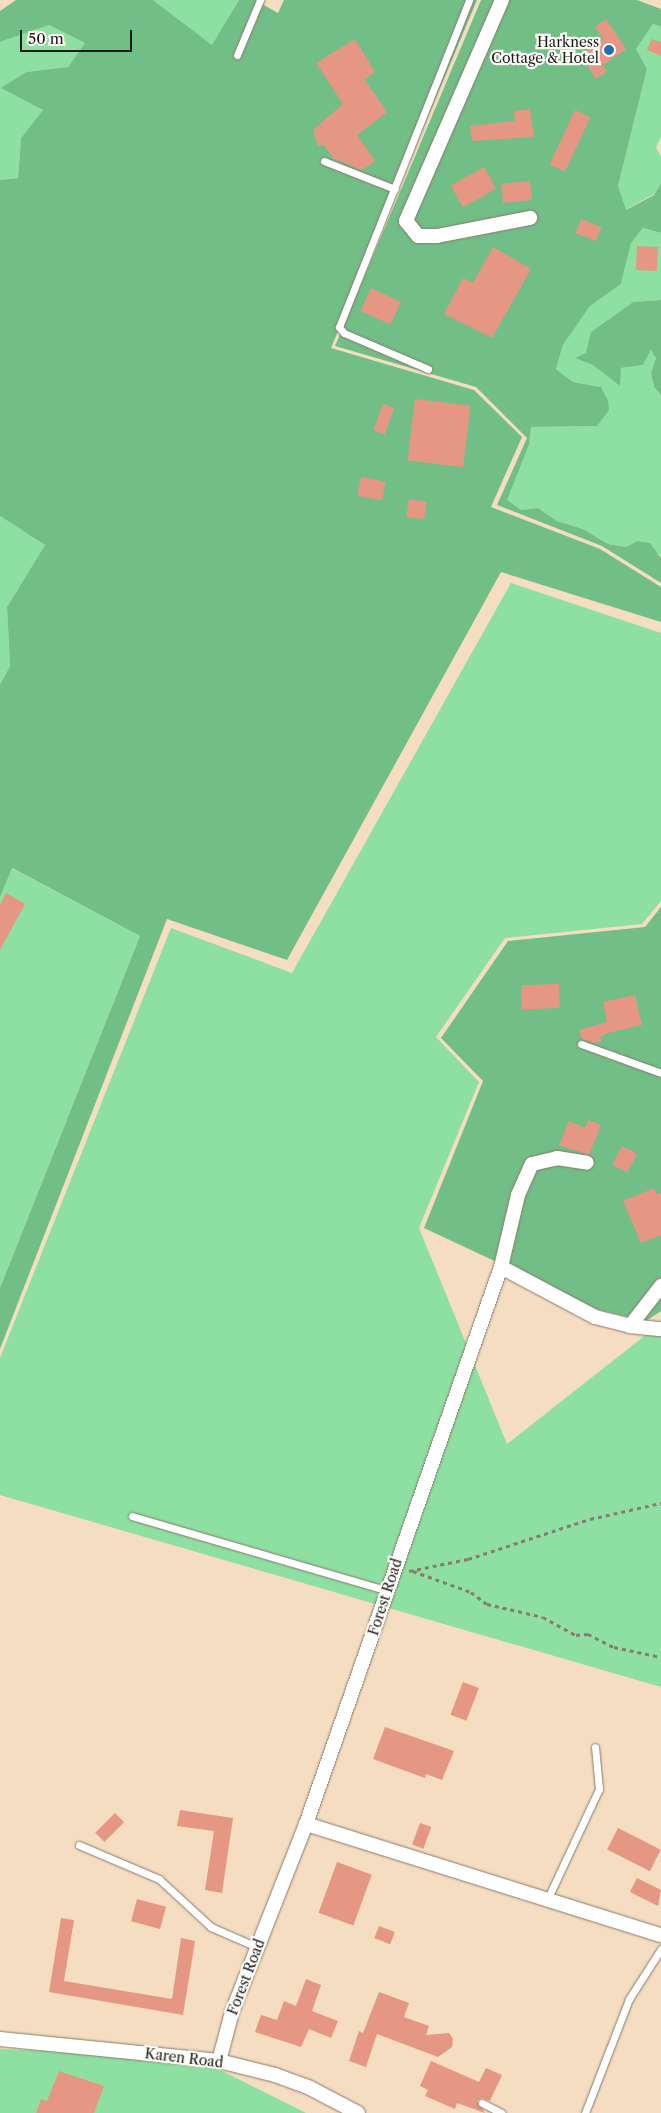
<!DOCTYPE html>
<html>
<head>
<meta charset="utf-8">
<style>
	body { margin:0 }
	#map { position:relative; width:661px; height:2113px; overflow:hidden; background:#f4ddc0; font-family:"Libre Caslon Text",serif }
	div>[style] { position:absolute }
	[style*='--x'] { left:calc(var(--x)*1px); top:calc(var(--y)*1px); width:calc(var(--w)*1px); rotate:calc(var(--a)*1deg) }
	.green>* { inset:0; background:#8de0a1 }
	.forest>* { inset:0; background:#72be87 }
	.building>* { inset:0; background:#e59783; transform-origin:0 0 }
	.path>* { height:2.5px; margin-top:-1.25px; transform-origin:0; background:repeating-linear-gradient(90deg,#887c6e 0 4px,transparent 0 8px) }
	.roads { filter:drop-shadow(0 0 1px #887c6e) drop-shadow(0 0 1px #887c6e) }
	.service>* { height:7px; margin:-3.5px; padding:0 3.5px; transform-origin:3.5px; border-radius:3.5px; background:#fff }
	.minor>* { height:14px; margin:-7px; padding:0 7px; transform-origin:7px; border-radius:7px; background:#fff }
	.dots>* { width:14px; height:14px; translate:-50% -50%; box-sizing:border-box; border:2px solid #fdfcf7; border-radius:50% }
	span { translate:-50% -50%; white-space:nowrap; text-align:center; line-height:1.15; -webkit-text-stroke:4.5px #fdfcf7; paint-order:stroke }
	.poi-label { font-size:14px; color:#1c1c1c }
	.right { translate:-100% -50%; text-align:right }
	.street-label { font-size:14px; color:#1c1c1c }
	.scale { position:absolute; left:20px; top:30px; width:112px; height:22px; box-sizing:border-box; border:2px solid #1c1c1c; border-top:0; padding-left:6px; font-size:15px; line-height:18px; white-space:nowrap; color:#1c1c1c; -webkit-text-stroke:4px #fdfcf7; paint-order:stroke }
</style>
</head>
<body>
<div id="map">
	<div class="green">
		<div style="clip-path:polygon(153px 0,239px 0,213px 46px)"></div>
		<div style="clip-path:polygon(653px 24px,661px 27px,661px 137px,656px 147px,661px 157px,661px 183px,654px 194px,625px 210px,618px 186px,647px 69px,636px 49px)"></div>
		<div style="clip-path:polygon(49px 25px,85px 43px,68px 67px,26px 72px,2px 88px,43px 110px,21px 138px,18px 178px,0 180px,0 42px)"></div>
		<div style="clip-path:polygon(643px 228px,661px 233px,661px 300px,633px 302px,591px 332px,593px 365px,619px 385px,621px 368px,643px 365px,651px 350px,656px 358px,651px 373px,654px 387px,661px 395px,661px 557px,649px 543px,637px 541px,626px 547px,608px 544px,583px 529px,557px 521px,538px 508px,521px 510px,506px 501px,529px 445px,531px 427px,597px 426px,601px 387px,573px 382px,556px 369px,563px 345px,590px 306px,621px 284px,631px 243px)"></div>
		<div style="clip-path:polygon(0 516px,45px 545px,7px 607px,10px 666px,0 685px)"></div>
		<div style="clip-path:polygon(511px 583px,661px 633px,661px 901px,642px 924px,505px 938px,436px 1037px,479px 1082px,419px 1228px,507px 1444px,661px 1323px,661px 1687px,0 1495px,0 1358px,171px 928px,292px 973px)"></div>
		<div style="clip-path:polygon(11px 868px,140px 936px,0 1288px,0 897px)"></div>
		<div style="clip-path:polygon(0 2049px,181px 2057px,216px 2068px,306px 2113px,0 2113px)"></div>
	</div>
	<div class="forest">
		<div style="clip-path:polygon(16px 0,153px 0,212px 45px,239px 0,255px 0,278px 13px,284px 0,477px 0,331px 348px,474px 390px,522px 437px,491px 507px,600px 549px,661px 587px,661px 622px,501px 572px,287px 960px,167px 919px,0 1349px,0 1288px,140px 936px,12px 868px,0 897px,0 685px,10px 666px,7px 607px,45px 545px,0 516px,0 180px,18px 178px,21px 138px,43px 110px,1px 88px,26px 72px,68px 67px,85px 43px,49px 25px,0 42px,0 11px)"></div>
		<div style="clip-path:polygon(481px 0,637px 0,661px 9px,661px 27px,653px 24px,636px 49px,647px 69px,618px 186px,626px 210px,654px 195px,661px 183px,661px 233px,643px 228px,631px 243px,621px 284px,590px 306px,563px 345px,556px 369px,573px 382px,601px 387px,608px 401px,609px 410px,597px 426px,531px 427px,529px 445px,507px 500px,521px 510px,538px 508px,557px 521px,583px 529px,608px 544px,626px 547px,637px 541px,650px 543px,661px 558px,661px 583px,602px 546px,497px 505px,527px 438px,476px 387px,335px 346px)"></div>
		<div style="clip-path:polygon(661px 300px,661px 395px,654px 387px,651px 373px,656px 358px,651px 350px,643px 365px,621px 368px,620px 386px,593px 365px,575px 358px,586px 353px,591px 332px,633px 302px)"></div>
		<div style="clip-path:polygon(661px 907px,661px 1311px,646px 1321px,599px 1310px,424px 1228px,483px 1081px,441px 1038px,508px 941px,645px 927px)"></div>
	</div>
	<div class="building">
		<div style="clip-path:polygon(606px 19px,626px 49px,603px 65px,607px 71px,596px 79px,580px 55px,603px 39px,595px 27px)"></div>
		<div style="clip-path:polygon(355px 39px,375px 72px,364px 79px,387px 112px,357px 135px,375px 161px,362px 170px,334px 159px,324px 145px,318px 146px,313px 130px,343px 104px,316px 63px)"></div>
		<div style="clip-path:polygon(652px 39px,661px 42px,661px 56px,647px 50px)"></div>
		<div style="clip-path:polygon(530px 109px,534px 137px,472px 141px,470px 126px,515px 121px,514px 111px)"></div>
		<div style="left:575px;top:110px;width:17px;height:60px;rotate:25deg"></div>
		<div style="left:484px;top:167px;width:25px;height:38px;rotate:61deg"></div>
		<div style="left:530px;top:181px;width:19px;height:29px;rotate:84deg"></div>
		<div style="left:581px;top:219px;width:22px;height:15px;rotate:22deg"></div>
		<div style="left:637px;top:246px;width:21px;height:24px;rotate:3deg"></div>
		<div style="clip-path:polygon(493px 247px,531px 269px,492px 338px,444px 314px,463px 278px,473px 283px)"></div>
		<div style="left:371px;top:288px;width:33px;height:25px;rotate:25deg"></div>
		<div style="left:415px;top:399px;width:56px;height:62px;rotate:7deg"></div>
		<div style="left:383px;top:404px;width:12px;height:28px;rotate:20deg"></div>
		<div style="left:361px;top:477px;width:25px;height:19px;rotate:11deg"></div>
		<div style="left:409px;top:499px;width:18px;height:18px;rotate:9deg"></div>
		<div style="clip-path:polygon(6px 893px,25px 904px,0 950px,0 905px)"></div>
		<div style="left:559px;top:984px;width:24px;height:38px;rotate:88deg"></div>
		<div style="clip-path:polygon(635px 995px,642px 1025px,608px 1033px,600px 1037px,602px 1041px,594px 1043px,582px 1039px,579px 1030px,607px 1022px,603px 1002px)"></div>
		<div style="clip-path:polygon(588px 1120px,601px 1125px,589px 1155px,559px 1145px,569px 1121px,585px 1128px)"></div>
		<div style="left:622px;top:1146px;width:17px;height:21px;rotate:28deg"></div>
		<div style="clip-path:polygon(654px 1188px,657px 1195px,661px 1193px,661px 1235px,641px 1243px,623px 1201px)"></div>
		<div style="left:463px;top:1682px;width:17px;height:35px;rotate:21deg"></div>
		<div style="clip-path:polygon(385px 1727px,454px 1751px,442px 1780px,426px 1774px,425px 1778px,373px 1759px)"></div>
		<div style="clip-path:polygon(180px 1810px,233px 1818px,222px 1893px,205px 1890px,214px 1831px,177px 1826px)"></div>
		<div style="left:115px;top:1813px;width:13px;height:28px;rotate:45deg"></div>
		<div style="left:420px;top:1823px;width:12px;height:23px;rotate:20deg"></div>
		<div style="left:618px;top:1828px;width:48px;height:24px;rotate:27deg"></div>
		<div style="left:337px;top:1862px;width:37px;height:54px;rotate:20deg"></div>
		<div style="clip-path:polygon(637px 1878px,661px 1890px,658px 1906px,630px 1892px)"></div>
		<div style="left:137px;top:1899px;width:30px;height:23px;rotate:15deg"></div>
		<div style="clip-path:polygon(61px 1918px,74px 1920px,64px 1981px,172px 1999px,181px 1938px,195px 1941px,183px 2015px,49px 1992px)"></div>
		<div style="left:379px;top:1926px;width:17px;height:13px;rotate:21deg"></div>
		<div style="clip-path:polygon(306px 1979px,321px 1985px,312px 2011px,338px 2021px,331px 2038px,309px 2029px,301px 2047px,255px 2032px,261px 2015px,277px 2020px,284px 2001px,296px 2006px)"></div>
		<div style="clip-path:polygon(379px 1992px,409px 2003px,404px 2017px,429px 2026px,426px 2035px,449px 2033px,453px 2039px,452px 2047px,438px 2057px,377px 2034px,366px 2067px,349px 2061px,359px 2031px,363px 2033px)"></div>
		<div style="clip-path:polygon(431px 2061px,479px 2082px,486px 2068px,502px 2075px,490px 2101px,482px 2098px,477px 2101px,485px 2113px,457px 2103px,455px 2109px,425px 2096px,428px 2090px,420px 2086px)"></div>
		<div style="clip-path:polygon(59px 2071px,104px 2086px,94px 2113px,36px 2113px,41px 2099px,47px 2101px)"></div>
	</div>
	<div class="path">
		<div style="--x:409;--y:1571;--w:60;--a:-11.5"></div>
		<div style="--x:468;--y:1559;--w:128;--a:-18.2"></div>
		<div style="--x:590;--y:1519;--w:73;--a:-12.7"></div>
		<div style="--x:413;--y:1571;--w:62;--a:19.9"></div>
		<div style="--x:471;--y:1592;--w:20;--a:37"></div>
		<div style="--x:487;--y:1604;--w:57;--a:13.1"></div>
		<div style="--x:543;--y:1617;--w:38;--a:29"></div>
		<div style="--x:576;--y:1635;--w:12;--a:-5"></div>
		<div style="--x:588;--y:1634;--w:29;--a:27"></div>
		<div style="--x:614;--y:1647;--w:48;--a:12"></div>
	</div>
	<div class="roads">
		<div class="service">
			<div style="--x:237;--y:55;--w:60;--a:-67.3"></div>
			<div style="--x:324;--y:161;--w:76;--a:21.5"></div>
			<div style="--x:428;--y:369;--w:91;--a:-156.8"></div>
			<div style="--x:344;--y:333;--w:8;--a:-130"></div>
			<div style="--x:339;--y:327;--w:352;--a:-68.3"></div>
			<div style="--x:581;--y:1044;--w:85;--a:19.9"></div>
			<div style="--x:132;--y:1516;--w:267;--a:16.3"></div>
			<div style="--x:79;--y:1845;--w:87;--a:23"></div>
			<div style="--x:159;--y:1879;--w:71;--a:42.7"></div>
			<div style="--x:211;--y:1927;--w:50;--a:23.5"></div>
			<div style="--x:547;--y:1900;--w:123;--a:-64.9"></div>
			<div style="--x:599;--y:1789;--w:42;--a:-95.4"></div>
			<div style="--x:482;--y:2103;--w:22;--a:27"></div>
			<div style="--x:585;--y:2113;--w:122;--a:-68.9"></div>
			<div style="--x:629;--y:1999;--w:59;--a:-57.4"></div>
		</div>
		<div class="minor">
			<div style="--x:502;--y:0;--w:241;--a:113.5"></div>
			<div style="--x:406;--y:221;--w:19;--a:51"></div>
			<div style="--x:418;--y:236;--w:19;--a:0"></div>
			<div style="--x:437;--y:236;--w:95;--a:-11"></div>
			<div style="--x:501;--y:1267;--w:74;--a:-76.7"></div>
			<div style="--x:518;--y:1195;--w:34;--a:-66"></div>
			<div style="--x:532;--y:1164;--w:26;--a:-13"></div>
			<div style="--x:557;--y:1158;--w:30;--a:9"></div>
			<div style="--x:630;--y:1326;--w:51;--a:-52.2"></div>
			<div style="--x:306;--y:1824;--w:372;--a:17.4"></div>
			<div style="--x:0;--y:2039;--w:220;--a:5.7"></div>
			<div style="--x:219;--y:2061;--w:58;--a:14"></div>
			<div style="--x:275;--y:2075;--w:37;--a:20"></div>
			<div style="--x:310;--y:2088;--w:54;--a:27.5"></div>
			<div style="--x:219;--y:2061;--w:51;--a:-75.1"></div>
			<div style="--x:232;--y:2012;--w:202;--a:-68.5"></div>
			<div style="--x:306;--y:1824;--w:590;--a:-70.71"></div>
			<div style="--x:501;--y:1267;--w:106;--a:28"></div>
			<div style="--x:595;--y:1317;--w:36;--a:14"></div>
			<div style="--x:630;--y:1326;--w:31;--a:6"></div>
		</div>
	</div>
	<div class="dots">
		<div style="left:609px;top:50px;background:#1f6fb2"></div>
	</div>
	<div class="poi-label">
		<span class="right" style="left:599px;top:50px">Harkness<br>Cottage &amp; Hotel</span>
	</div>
	<div class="street-label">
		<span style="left:385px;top:1597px;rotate:-72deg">Forest Road</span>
		<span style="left:246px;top:1977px;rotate:-69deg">Forest Road</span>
		<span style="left:184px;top:2058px;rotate:7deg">Karen Road</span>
	</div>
	<div class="scale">50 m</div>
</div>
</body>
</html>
